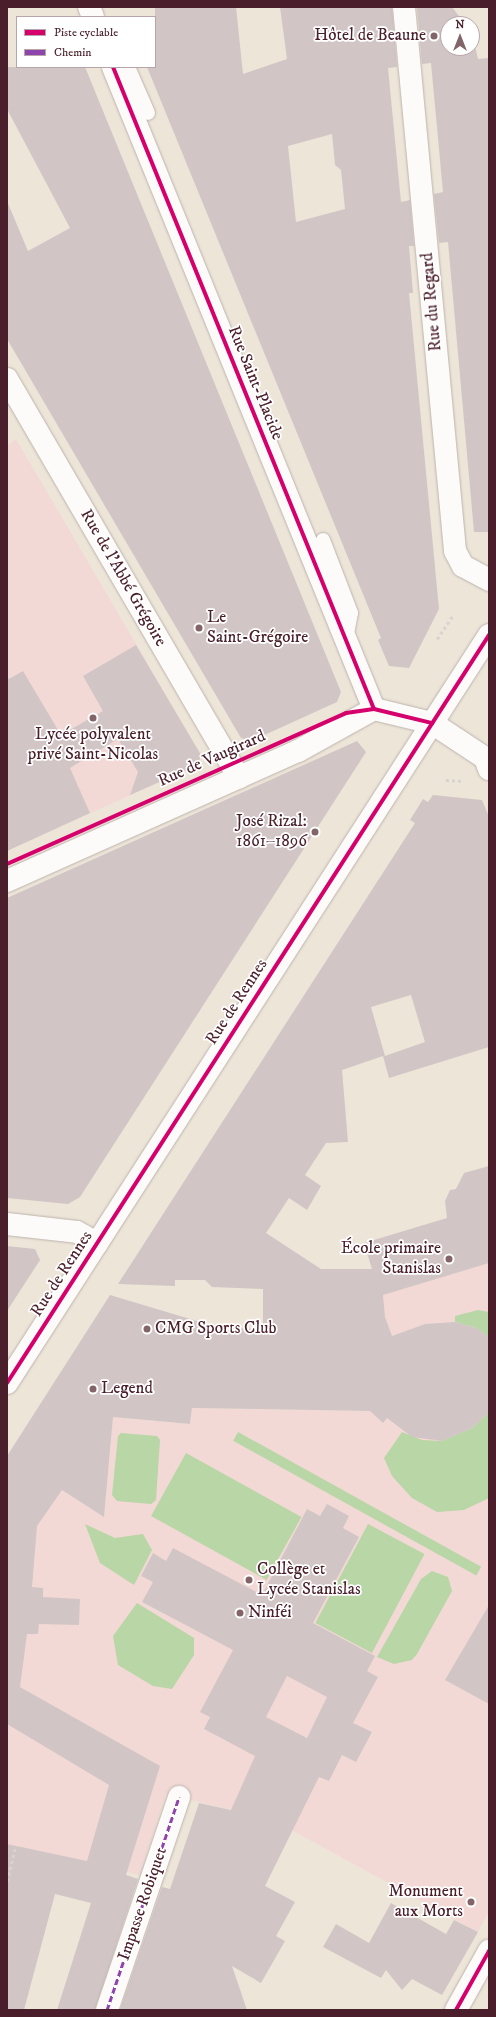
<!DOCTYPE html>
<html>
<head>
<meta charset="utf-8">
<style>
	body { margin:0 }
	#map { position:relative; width:496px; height:2017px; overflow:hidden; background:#ede5d8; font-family:"IM FELL DW Pica",serif }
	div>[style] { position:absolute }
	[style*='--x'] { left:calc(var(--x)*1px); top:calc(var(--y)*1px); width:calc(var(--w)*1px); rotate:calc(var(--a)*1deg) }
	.built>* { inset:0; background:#f2d9d5 }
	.green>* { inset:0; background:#b8d6a6; transform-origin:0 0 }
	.building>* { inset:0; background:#d1c6c5 }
	.path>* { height:2.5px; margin-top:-1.25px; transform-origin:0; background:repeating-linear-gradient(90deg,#d8d3d1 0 3px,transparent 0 6px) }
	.roads { filter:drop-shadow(0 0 1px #bdb3ad) drop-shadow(0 0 1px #bdb3ad) }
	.lane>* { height:14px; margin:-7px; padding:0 7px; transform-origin:7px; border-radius:7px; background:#fcfbf9 }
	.street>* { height:22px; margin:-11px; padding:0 11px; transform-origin:11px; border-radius:11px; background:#fcfbf9 }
	.secondary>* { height:22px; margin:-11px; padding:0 11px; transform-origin:11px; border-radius:11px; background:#fcfbf9 }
	.quiet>* { height:3px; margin-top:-1.5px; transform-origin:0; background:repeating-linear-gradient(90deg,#8e44ad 0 6px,transparent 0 9px) }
	.cycleway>* { height:4px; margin:-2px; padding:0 2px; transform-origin:2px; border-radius:2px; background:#d6006c }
	.dots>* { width:11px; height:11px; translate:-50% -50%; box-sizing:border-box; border:2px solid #fff; border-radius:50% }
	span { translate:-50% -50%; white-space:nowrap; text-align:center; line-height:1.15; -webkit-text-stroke:3.5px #fff; paint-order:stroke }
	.poi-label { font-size:17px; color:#4a1f2b }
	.right { translate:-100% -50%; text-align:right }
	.left { translate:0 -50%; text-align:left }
	.street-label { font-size:17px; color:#4a1f2b }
	.frame { position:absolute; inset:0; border:8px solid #4a1f2b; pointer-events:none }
	.legend { position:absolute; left:16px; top:16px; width:140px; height:52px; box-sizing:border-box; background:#fff; border:1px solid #b7a5aa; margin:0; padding:5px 7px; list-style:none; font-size:12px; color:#4a1f2b }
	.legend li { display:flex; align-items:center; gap:8px; height:20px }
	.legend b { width:20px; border:1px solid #b7a5aa }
	.north { position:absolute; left:440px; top:16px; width:40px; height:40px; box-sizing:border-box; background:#fff; border:1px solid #b7a5aa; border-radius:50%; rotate:0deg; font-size:11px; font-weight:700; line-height:16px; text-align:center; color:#4a1f2b }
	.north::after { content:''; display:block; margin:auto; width:14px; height:18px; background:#836468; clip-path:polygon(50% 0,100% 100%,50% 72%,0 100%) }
</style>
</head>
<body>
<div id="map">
	<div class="built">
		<div style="clip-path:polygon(16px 439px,201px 755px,197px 765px,7px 851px,7px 446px)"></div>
		<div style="clip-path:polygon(489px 1234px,489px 1911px,478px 1932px,273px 1820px,166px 1794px,140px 1875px,7px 1844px,8px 1455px,104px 1516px,113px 1417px,190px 1424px,192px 1408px,370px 1411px,359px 1274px)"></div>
	</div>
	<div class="green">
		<div style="clip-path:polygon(478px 1310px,489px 1312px,489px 1337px,476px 1328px,455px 1322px,455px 1316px)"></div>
		<div style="clip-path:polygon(489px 1412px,489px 1498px,464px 1510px,437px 1512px,412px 1498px,392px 1476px,384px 1458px,402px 1432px,422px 1440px,442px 1441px,472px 1428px)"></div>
		<div style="left:238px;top:1432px;width:278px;height:10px;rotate:29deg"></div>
		<div style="clip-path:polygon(121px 1433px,157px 1436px,160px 1440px,156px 1500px,151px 1504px,117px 1501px,112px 1495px,118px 1436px)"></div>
		<div style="left:186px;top:1453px;width:132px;height:72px;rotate:29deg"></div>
		<div style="clip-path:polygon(85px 1524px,115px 1538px,143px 1534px,152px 1550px,134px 1585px,100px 1563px)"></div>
		<div style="left:368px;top:1524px;width:64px;height:112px;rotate:28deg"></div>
		<div style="clip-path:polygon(432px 1571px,448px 1577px,452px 1591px,417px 1654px,412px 1660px,394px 1664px,377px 1657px,421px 1579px)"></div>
		<div style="clip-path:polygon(137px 1603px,194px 1638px,194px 1655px,172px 1689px,153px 1686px,118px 1665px,113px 1636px)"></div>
	</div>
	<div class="building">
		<div style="clip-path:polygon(evenodd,155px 7px,236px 7px,243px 74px,287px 59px,280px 7px,392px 7px,397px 67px,388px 68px,401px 202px,410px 200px,414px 246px,409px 246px,413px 293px,409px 293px,439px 609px,409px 668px,389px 666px,378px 640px,381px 638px,147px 67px,155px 67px,155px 7px,332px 134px,335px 165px,341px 170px,345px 209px,296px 222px,288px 146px,332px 134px)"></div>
		<div style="clip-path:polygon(417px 7px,452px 7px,465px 24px,448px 24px,448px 48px,472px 48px,472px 33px,478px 59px,489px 58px,489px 532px,474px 532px,448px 242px,439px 243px,434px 194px,443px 192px,431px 63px,422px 64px)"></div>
		<div style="clip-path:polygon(7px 67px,85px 67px,341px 692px,337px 702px,251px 741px,241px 738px,7px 339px,7px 201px,28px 251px,70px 228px,7px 109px)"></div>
		<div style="clip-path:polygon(136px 645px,201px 755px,198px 765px,130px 795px,138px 772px,118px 739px,70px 768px,90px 813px,7px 851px,7px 680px,23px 671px,61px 735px,103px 711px,83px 676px)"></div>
		<div style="clip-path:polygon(357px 741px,366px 752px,80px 1197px,68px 1204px,7px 1198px,7px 898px)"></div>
		<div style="clip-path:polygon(evenodd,433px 795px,482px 800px,489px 817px,489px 1047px,389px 1078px,383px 1056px,342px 1070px,348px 1142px,326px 1143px,305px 1175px,321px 1186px,307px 1210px,289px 1198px,266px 1233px,321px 1269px,372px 1269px,364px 1243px,447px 1218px,445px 1201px,450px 1190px,456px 1189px,464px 1173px,489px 1166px,489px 1263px,383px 1295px,385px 1317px,392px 1336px,425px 1324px,455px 1322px,476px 1328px,489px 1337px,489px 1412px,472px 1428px,442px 1441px,412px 1437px,387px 1418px,383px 1423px,370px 1411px,192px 1408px,190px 1424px,113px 1417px,104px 1517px,62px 1490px,37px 1526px,32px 1587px,43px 1588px,43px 1597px,80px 1599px,79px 1625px,39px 1624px,38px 1634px,27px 1634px,20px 1687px,160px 1766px,126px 1875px,138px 1879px,95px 2010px,57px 2010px,91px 1903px,55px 1894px,24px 2010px,7px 2010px,7px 1844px,87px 1861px,109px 1785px,7px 1724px,7px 1456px,110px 1295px,200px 1322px,200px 1327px,231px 1332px,229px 1328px,263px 1329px,263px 1289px,212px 1287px,205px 1280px,175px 1280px,175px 1286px,118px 1284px,415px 823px,410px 820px,423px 799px,428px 802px,433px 795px,411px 995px,425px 1042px,385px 1056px,371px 1007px,411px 995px)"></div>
		<div style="clip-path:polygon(7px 1246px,35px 1249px,40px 1260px,7px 1311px)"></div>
		<div style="clip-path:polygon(evenodd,327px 1504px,349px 1516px,343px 1528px,359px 1537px,313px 1623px,375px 1656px,367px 1671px,378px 1677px,353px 1723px,372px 1732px,356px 1762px,342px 1755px,329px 1781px,319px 1777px,265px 1886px,295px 1902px,276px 1936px,285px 1941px,261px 1983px,232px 1966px,247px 2010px,120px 2010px,162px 1887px,170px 1889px,199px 1803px,231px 1810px,255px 1756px,204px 1729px,210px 1717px,200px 1712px,233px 1650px,142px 1602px,153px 1582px,141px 1576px,153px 1553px,166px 1561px,173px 1548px,262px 1595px,307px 1509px,320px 1516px,327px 1504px,287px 1676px,327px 1697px,307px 1738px,266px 1717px,287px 1676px)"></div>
		<div style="clip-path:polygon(489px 1605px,489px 1704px,445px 1680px)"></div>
		<div style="clip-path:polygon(391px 1903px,446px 1934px,454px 1920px,478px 1932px,442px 1995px,412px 1979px,402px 1990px,386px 1970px,381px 1978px,323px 1947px,336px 1924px,369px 1943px)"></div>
	</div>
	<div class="path">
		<div style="--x:437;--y:639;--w:30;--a:-56"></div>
		<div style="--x:446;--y:780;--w:17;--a:3"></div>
		<div style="--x:7;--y:1881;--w:36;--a:-76"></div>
	</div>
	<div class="roads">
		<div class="lane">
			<div style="--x:128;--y:67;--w:50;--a:66.5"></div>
			<div style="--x:323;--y:540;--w:78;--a:69"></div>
			<div style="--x:351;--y:613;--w:25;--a:101"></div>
		</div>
		<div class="street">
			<div style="--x:89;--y:7;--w:11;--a:68"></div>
			<div style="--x:404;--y:7;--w:546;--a:84.64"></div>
			<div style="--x:455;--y:551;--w:17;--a:62"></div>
			<div style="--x:463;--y:566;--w:30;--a:28"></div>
			<div style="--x:113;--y:67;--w:693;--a:67.88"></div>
			<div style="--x:7;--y:379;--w:461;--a:59.8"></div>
			<div style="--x:432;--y:723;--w:64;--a:33.4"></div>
			<div style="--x:485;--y:758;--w:12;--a:70"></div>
			<div style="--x:7;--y:1224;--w:70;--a:6.5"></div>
			<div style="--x:77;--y:1232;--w:23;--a:29"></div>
			<div style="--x:107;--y:2010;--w:225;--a:-71.3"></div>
			<div style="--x:456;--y:2010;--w:68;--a:-60.8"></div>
		</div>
		<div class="secondary">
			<div style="--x:7;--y:881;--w:319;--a:-24.1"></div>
			<div style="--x:298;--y:751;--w:87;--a:-28.9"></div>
			<div style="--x:374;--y:709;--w:60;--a:13.6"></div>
			<div style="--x:7;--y:1383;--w:890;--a:-57.2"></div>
		</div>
	</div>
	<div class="quiet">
		<div style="--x:107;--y:2010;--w:225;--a:-71.3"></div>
	</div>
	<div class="cycleway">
		<div style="--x:113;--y:67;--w:693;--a:67.88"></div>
		<div style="--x:7;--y:864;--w:371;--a:-24"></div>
		<div style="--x:346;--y:713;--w:28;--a:-8"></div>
		<div style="--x:374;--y:709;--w:60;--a:13.6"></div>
		<div style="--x:7;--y:1383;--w:890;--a:-57.2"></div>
		<div style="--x:456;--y:2010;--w:68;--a:-60.8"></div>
	</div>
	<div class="dots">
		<div style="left:434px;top:36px;background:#836468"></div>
		<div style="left:199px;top:628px;background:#836468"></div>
		<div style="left:93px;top:718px;background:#836468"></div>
		<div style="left:315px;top:832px;background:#836468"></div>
		<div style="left:449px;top:1259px;background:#836468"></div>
		<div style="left:147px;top:1329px;background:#836468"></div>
		<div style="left:93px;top:1389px;background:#836468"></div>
		<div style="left:249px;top:1580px;background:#836468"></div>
		<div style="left:240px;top:1613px;background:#836468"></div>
		<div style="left:471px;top:1902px;background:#836468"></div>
	</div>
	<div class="poi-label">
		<span class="right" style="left:426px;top:36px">Hôtel de Beaune</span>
		<span class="left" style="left:207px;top:628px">Le<br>Saint-Grégoire</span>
		<span style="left:93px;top:745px">Lycée polyvalent<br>privé Saint-Nicolas</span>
		<span class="right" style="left:307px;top:832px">José Rizal:<br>1861–1896</span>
		<span class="right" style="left:441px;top:1259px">École primaire<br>Stanislas</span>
		<span class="left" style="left:155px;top:1329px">CMG Sports Club</span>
		<span class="left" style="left:101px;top:1389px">Legend</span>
		<span class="left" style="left:257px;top:1580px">Collège et<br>Lycée Stanislas</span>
		<span class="left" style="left:248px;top:1613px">Ninféi</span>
		<span class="right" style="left:463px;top:1902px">Monument<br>aux Morts</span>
	</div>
	<div class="street-label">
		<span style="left:432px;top:302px;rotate:-95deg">Rue du Regard</span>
		<span style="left:255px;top:383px;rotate:68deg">Rue Saint-Placide</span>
		<span style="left:123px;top:578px;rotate:60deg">Rue de l'Abbé Grégoire</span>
		<span style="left:212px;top:759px;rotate:-24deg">Rue de Vaugirard</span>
		<span style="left:237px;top:1002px;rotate:-57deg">Rue de Rennes</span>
		<span style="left:62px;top:1274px;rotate:-57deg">Rue de Rennes</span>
		<span style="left:143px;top:1904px;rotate:-71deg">Impasse Robiquet</span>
	</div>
	<div class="frame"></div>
	<ul class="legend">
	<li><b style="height:5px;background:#d6006c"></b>Piste cyclable</li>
	<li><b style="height:5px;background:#8e44ad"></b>Chemin</li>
	</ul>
	<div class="north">N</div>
</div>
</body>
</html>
